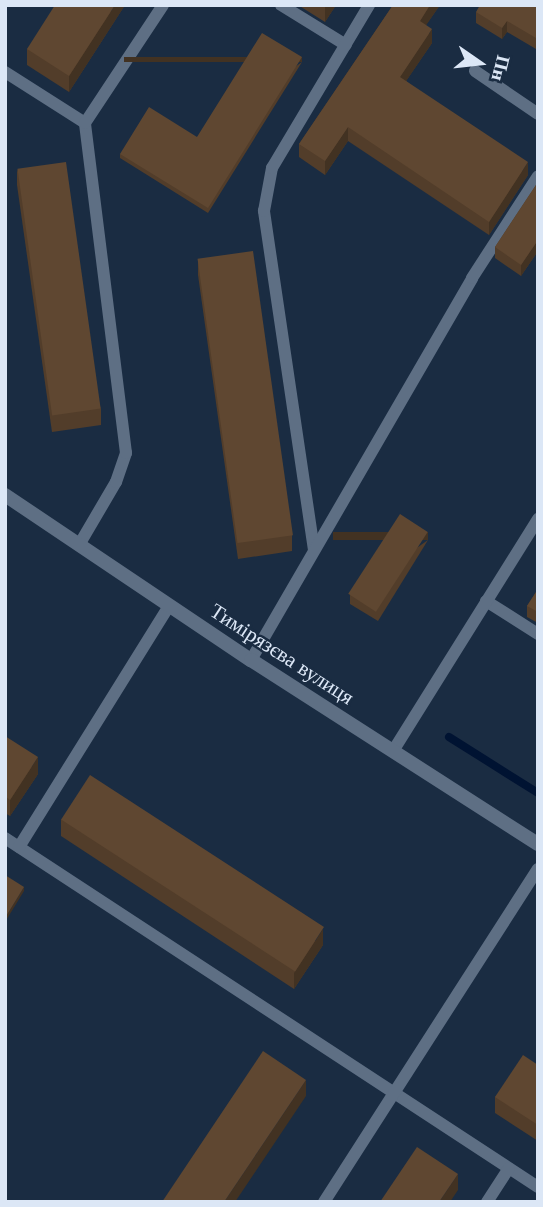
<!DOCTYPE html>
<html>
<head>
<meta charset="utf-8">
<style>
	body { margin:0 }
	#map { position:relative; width:543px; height:1207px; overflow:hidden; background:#1a2c42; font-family:"Libre Baskerville",serif }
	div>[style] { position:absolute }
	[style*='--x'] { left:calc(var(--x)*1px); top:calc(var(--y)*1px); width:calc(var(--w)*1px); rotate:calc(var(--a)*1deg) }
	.stream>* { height:8px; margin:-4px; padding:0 4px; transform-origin:4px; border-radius:4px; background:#001332 }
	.service>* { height:12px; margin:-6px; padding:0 6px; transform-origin:6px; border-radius:6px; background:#5e6f84 }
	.minor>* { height:14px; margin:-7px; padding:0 7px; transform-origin:7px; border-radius:7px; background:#5e6f84 }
	.wall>* { inset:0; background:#523d2a }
	.shaded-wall>* { inset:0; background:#423222; transform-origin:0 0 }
	.building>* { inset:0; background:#5f4731; transform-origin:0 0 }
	span { translate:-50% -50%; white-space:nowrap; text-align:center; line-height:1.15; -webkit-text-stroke:5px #1a2c42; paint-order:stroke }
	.street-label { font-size:21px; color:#dce7f6 }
	.frame { position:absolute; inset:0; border:7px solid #dce7f6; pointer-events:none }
	.north { position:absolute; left:445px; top:28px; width:70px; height:70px; -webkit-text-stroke:5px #1a2c42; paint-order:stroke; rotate:104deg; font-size:19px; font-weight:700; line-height:28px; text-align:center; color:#dce7f6 }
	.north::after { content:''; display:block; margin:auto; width:24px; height:32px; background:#dce7f6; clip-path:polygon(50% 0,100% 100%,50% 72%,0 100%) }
</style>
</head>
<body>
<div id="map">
	<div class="stream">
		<div style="--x:449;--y:737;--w:105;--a:32.2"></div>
	</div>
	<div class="service">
		<div style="--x:281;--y:5;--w:76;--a:31.6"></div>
		<div style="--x:475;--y:71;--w:76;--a:34.3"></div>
		<div style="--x:5;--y:72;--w:95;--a:32.5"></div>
		<div style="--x:79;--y:545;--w:73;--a:-59.6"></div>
		<div style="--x:116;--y:482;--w:31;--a:-71"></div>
		<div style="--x:126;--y:453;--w:333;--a:-97.1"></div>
		<div style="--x:85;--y:123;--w:141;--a:-56.5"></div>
		<div style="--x:314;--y:550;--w:343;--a:-98.4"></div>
		<div style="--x:264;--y:211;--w:44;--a:-79.5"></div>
		<div style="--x:272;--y:168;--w:190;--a:-59.2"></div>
		<div style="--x:486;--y:601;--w:62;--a:32.4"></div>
		<div style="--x:251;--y:660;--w:441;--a:-59.9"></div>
		<div style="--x:472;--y:278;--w:121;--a:-57.1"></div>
		<div style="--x:393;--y:751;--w:274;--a:-58"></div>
		<div style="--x:5;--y:838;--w:637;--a:33.22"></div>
		<div style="--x:19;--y:847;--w:284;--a:-58.1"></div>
		<div style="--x:324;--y:1202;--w:396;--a:-57.3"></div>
		<div style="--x:487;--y:1202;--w:40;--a:-57.1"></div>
	</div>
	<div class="minor">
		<div style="--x:5;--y:495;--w:296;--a:33.9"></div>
		<div style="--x:251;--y:660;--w:341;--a:32.7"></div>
	</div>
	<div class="wall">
		<div style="clip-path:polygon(125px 5px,69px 92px,27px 65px,27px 49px)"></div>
		<div style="clip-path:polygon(298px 5px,336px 5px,325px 22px)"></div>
		<div style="clip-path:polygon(393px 5px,440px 5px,426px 25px,432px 43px,406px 81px,528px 175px,489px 235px,348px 141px,325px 175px,299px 157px,299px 144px)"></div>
		<div style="clip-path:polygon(538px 5px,538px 46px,536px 49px,507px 32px,502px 39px,476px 23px,476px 12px)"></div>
		<div style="clip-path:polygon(302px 62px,208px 213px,120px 158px,120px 154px,197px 137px)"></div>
		<div style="clip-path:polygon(17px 169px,101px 409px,101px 425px,52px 432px,17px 185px)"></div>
		<div style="clip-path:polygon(538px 182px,538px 251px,521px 276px,495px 258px,495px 247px)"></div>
		<div style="clip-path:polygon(198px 259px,292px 535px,292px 551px,238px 559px,198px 275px)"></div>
		<div style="clip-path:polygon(428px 540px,378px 621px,350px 604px,350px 595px)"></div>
		<div style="clip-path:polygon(538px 589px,538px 623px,527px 617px,527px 606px)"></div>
		<div style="clip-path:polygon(5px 736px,38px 774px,10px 816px,5px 813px)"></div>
		<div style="clip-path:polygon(61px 819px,323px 945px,294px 989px,61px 836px)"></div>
		<div style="clip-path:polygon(538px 1065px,538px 1141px,495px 1113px,495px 1097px)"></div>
	</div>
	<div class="shaded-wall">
		<div style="clip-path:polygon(115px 5px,125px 5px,69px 92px,69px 76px)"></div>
		<div style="clip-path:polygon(325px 5px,336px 5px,325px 22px)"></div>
		<div style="clip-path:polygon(430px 5px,440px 5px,420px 34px,420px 21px)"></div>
		<div style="clip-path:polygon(507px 21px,507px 32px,502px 39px,502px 28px)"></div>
		<div style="clip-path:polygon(432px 29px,432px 43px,400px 90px,400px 77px)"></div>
		<div style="clip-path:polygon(538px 35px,538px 46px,536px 49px,536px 38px)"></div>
		<div style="left:302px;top:57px;width:5px;height:178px;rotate:90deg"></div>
		<div style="clip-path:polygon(348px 127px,348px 141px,325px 175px,325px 161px)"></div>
		<div style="clip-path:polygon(528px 162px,528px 175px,489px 235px,489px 222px)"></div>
		<div style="clip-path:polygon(538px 240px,538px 251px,521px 276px,521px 265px)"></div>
		<div style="left:428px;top:532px;width:8px;height:95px;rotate:90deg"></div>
		<div style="clip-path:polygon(38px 757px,38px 774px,10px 816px,10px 800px)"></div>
		<div style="clip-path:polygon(24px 887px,24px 891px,5px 922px,5px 918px)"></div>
		<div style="clip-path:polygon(323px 929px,323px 945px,294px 989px,294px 973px)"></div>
		<div style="clip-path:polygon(306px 1080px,306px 1096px,235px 1202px,224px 1202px)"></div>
		<div style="clip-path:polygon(458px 1174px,458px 1190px,450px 1202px,439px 1202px)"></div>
	</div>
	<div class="building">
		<div style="clip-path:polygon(55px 5px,115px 5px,69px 76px,27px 49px)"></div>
		<div style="clip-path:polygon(393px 5px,430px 5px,420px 21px,432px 29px,400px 77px,528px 162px,489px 222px,348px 127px,325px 161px,299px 144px)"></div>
		<div style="clip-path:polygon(480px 5px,538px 5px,538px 35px,536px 38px,507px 21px,502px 28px,476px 12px)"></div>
		<div style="clip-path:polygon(262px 33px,302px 57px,208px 208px,120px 154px,149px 107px,197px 137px)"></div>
		<div style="left:66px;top:162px;width:249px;height:49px;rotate:82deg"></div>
		<div style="clip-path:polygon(538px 182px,538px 240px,521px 265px,495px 247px)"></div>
		<div style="left:253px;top:251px;width:287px;height:56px;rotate:82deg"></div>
		<div style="left:400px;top:514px;width:33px;height:95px;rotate:33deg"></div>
		<div style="clip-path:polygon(538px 589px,538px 612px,527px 606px)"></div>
		<div style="clip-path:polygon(5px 736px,38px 757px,10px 800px,5px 796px)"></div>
		<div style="left:90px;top:775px;width:279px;height:53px;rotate:33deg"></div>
		<div style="clip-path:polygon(5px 875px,24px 887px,5px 918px)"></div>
		<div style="clip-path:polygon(263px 1051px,306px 1080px,224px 1202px,162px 1202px)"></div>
		<div style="clip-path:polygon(523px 1055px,538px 1065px,538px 1125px,495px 1097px)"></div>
		<div style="clip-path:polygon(417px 1147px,458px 1174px,439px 1202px,380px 1202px)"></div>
	</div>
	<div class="street-label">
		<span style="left:282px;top:654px;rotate:33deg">Тимірязєва вулиця</span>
	</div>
	<div class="frame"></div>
	<div class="north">Пн</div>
</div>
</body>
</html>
